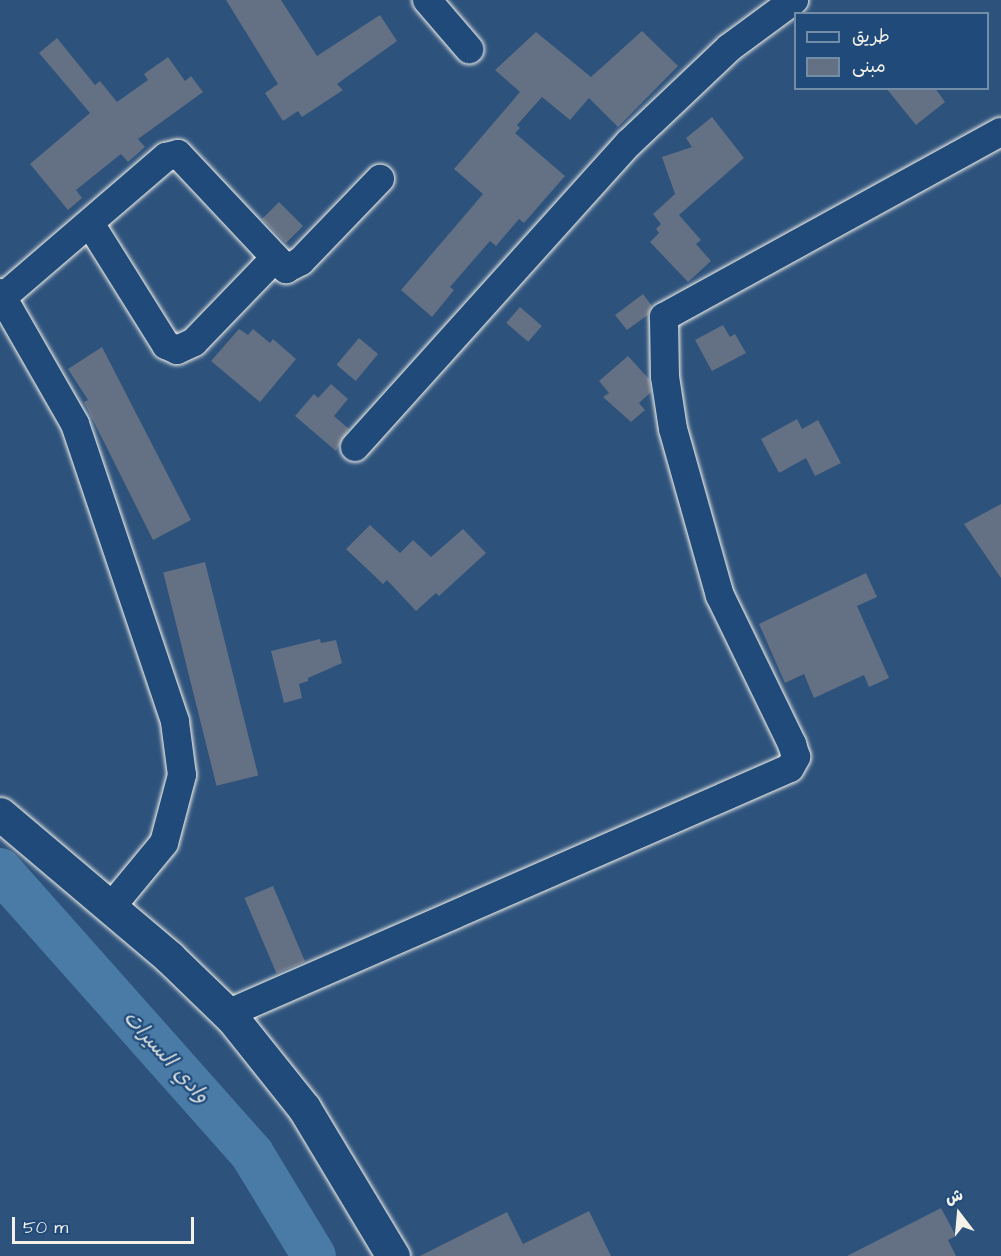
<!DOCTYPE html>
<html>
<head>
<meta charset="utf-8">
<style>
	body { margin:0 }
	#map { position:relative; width:1001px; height:1256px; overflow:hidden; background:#2d527c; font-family:"Architects Daughter","Playpen Sans Arabic",sans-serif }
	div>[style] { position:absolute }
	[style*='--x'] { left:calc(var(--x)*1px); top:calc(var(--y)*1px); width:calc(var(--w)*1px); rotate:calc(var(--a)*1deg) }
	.river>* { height:44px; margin:-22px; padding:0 22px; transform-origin:22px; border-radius:22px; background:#497ba6 }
	.building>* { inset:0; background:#647083; transform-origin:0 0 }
	.roads { filter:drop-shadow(0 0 2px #f4f1e8) drop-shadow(0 0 2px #f4f1e8) }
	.street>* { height:28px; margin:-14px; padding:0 14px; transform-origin:14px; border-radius:14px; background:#1f4a7a }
	.secondary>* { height:33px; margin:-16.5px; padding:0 16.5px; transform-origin:16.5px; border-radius:16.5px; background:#1f4a7a }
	span { translate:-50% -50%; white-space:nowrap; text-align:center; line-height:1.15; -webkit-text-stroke:4.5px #1f4a7a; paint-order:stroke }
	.water-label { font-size:21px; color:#dadfde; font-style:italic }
	.legend { position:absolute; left:794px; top:12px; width:195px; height:78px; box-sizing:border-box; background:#1f4a7a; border:2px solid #748da6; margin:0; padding:8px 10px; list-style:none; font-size:18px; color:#f4f1e8 }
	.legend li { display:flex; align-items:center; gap:12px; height:30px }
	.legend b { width:30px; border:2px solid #748da6 }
	.north { position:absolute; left:929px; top:1184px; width:60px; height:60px; -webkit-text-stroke:4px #1f4a7a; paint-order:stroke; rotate:344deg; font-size:16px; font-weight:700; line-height:24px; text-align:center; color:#f4f1e8 }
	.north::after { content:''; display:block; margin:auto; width:21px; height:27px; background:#f4f1e8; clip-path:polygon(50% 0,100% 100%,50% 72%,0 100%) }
	.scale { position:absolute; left:12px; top:1217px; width:182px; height:27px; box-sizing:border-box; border:3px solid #f4f1e8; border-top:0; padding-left:8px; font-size:18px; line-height:21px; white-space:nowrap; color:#f4f1e8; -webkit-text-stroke:4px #1f4a7a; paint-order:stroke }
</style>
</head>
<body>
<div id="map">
	<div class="river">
		<div style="--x:0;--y:870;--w:380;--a:48.4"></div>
		<div style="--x:252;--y:1154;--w:119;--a:58.7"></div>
	</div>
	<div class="building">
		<div style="clip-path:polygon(226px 0,281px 0,317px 56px,380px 15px,397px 41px,337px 84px,343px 90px,302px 117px,298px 111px,283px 121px,265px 93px,278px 84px)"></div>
		<div style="clip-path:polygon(642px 31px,678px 66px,618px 127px,589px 98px,570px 120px,542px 97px,517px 125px,520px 128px,515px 133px,565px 176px,524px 223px,519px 219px,496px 246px,490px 241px,450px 287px,454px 290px,432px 317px,401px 290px,483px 194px,454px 169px,520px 92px,495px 70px,536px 32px,591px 77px)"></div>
		<div style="clip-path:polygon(57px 38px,95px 85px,100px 81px,117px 102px,148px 80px,144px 74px,168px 57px,185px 81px,191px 76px,203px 92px,138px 139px,145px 147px,128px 162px,121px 154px,76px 190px,82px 198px,68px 210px,30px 164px,90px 113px,39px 53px)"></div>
		<div style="clip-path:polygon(886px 88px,935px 88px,945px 102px,916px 125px)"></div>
		<div style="clip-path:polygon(712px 117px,744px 158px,679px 215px,701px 240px,696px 244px,711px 261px,688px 282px,650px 242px,659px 233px,656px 229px,661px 224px,653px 214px,675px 194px,662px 157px,692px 147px,686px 138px)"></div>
		<div style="left:279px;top:202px;width:34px;height:24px;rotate:45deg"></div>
		<div style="clip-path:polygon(643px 294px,652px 306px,648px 315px,627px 330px,615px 315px)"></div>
		<div style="left:520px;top:307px;width:29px;height:21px;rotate:41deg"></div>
		<div style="clip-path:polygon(723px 325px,730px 337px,735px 334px,746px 353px,712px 371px,695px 340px)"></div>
		<div style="clip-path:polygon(239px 329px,248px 335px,253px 329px,270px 343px,273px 339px,296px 359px,260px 402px,211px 361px)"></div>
		<div style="left:359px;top:338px;width:25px;height:35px;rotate:40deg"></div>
		<div style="clip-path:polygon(102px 347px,191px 520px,153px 540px,84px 402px,88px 400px,68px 369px)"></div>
		<div style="clip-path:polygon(628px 356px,649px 379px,651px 392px,639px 403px,645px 410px,631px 422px,603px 397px,609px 393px,599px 381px)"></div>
		<div style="clip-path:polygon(331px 384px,348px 399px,334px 416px,349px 429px,336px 451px,295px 416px,314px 394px,318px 398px)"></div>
		<div style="clip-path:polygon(797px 419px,802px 429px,818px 420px,841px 463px,815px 476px,806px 458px,779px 473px,761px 439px)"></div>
		<div style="clip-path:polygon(1001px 504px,1001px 578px,964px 524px)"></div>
		<div style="clip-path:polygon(370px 525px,400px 553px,413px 540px,431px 557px,463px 529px,486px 553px,439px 596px,436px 593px,416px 611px,387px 580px,383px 584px,346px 549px)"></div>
		<div style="left:205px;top:562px;width:220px;height:43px;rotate:76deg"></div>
		<div style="clip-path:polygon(866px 573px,877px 597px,857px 606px,889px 678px,869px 687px,864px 675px,814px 698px,804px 674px,785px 683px,759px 624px)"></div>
		<div style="clip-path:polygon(320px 639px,321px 643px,336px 640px,342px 663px,308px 678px,308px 681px,299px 684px,302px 698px,284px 703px,271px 651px)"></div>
		<div style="left:273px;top:886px;width:82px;height:31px;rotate:67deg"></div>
		<div style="clip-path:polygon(941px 1208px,956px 1236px,948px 1240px,956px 1256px,847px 1256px)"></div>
		<div style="clip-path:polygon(589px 1211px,611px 1256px,420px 1256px,507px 1212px,523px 1244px)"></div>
	</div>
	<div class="roads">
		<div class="street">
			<div style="--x:427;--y:0;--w:65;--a:49.4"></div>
			<div style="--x:91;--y:225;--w:142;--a:58"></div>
			<div style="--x:166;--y:345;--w:12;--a:24"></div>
			<div style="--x:177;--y:350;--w:19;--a:-25"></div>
			<div style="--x:194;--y:342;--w:117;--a:-46"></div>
			<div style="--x:0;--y:293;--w:151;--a:60.2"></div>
			<div style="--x:75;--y:424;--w:314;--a:71.4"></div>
			<div style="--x:175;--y:722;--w:53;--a:82.5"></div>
			<div style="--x:182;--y:775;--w:70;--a:104.8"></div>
			<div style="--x:164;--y:843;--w:83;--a:129.6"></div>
			<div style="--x:3;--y:297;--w:215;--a:-40.7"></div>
			<div style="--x:166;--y:157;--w:12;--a:-14"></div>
			<div style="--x:178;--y:154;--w:158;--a:46.8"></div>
			<div style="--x:286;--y:269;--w:17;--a:-28"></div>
			<div style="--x:301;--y:261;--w:114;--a:-46.1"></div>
			<div style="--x:355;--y:447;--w:409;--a:-48"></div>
			<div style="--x:629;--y:143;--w:138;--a:-43.5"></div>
			<div style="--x:729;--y:48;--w:81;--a:-36.4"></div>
			<div style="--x:227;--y:1014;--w:614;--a:-23.6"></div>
			<div style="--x:790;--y:768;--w:13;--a:-61"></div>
			<div style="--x:796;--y:757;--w:14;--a:-107"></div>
			<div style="--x:792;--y:744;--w:165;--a:-115.9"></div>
			<div style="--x:720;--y:596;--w:173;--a:-105.7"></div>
			<div style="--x:673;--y:429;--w:53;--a:-98.7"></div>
			<div style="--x:665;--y:377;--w:60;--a:-91"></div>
			<div style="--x:664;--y:317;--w:384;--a:-28.8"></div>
		</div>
		<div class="secondary">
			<div style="--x:0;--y:814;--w:221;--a:40.2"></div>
			<div style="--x:169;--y:957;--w:89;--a:44.1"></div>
			<div style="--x:233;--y:1019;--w:114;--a:51.4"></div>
			<div style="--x:304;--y:1108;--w:173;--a:59"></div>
		</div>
	</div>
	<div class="water-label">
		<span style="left:166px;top:1057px;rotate:48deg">وادي السيرات</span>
	</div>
	<ul class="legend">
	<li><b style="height:8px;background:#1f4a7a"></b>طريق</li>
	<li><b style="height:16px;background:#647083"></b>مبنى</li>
	</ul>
	<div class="north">ش</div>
	<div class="scale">50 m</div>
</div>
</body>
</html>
